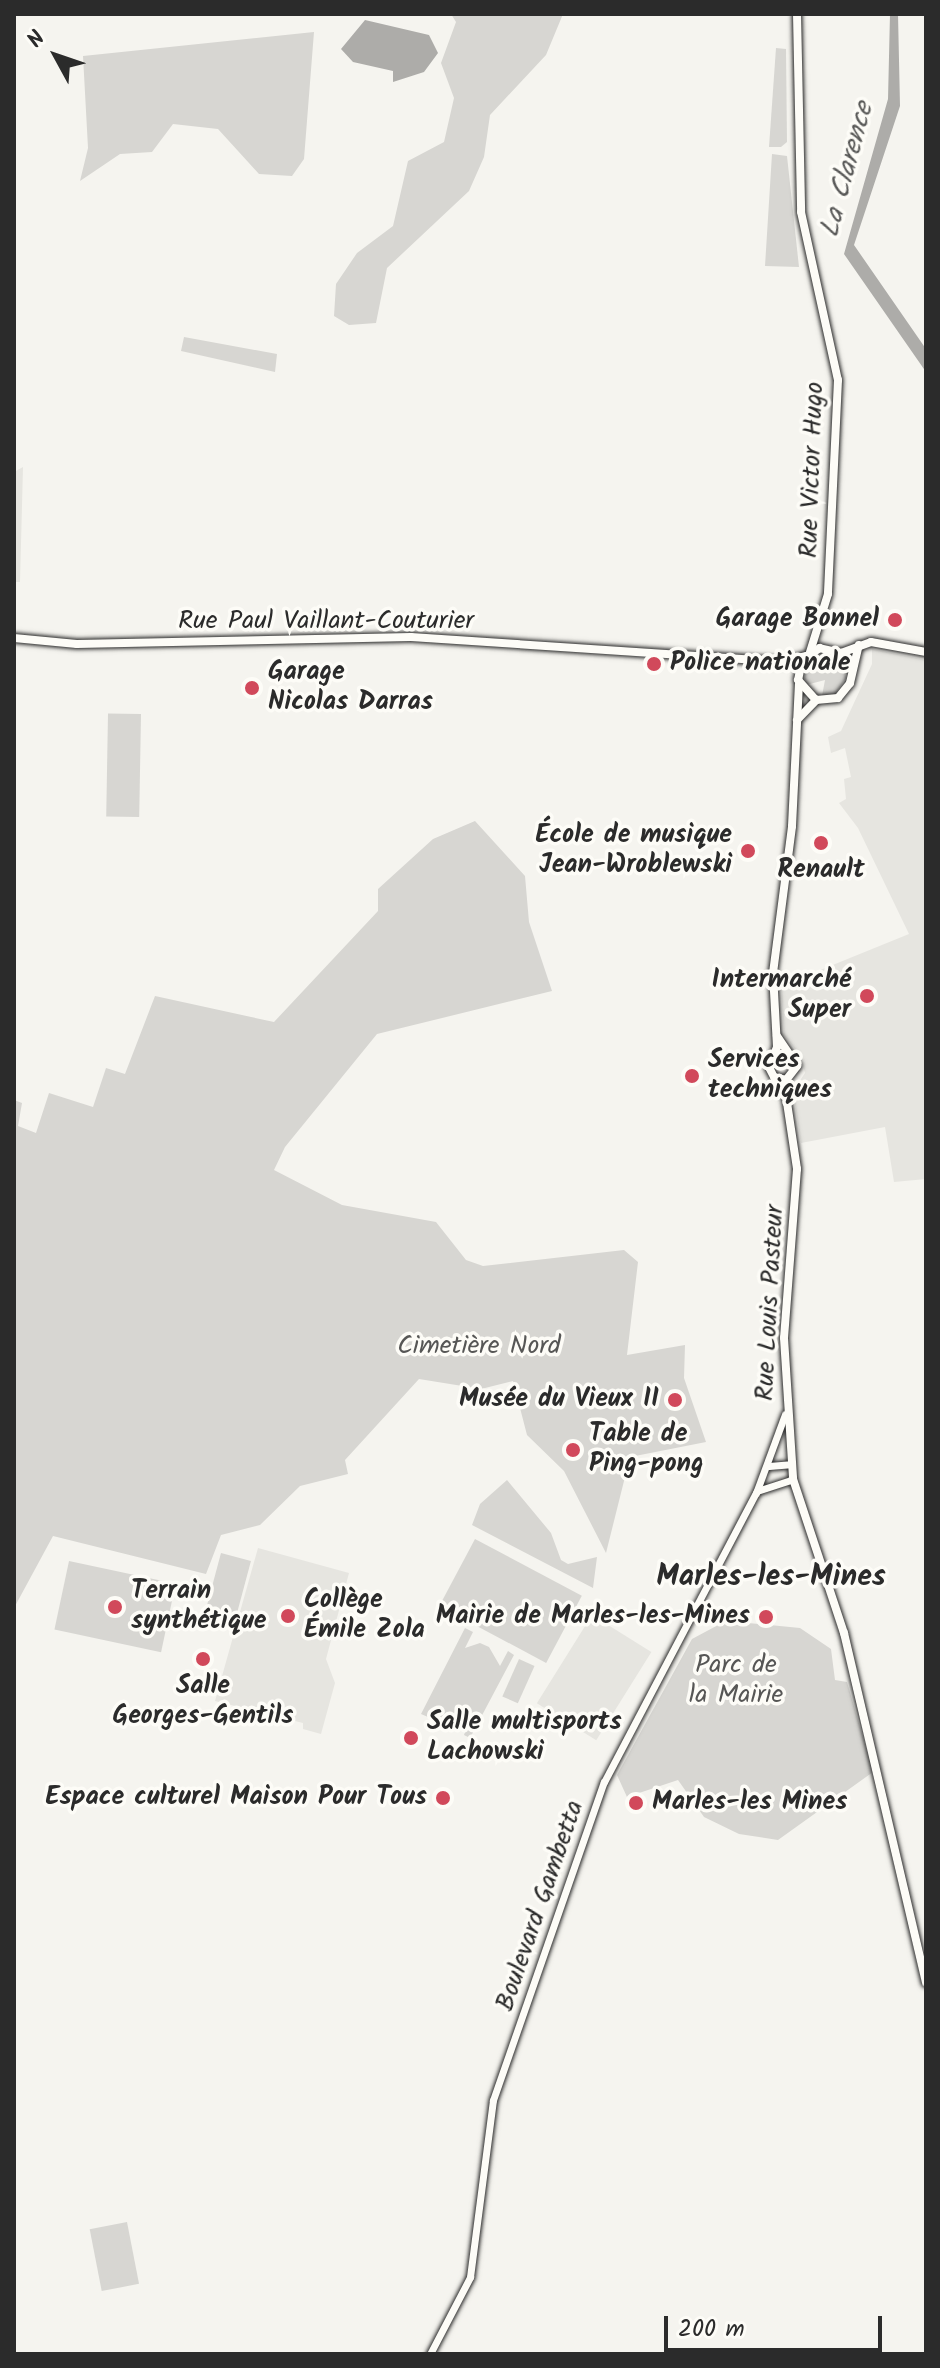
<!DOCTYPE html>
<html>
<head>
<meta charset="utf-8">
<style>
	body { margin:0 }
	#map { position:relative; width:940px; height:2368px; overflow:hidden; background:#f5f4ef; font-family:Kalam,sans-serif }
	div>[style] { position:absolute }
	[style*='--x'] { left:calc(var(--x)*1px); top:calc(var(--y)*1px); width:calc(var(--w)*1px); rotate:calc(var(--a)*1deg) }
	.built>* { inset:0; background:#e6e5e0; transform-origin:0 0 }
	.green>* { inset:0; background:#d7d6d2; transform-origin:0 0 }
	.water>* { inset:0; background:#adaca9 }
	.roads { filter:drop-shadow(0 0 2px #2b2b2b) drop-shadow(0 0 2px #2b2b2b) }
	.tertiary>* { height:7px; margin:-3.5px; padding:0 3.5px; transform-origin:3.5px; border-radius:3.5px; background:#fdfcf7 }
	.secondary>* { height:8px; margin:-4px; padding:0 4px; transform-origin:4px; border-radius:4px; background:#fdfcf7 }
	.dots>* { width:22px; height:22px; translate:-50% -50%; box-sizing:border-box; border:4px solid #fdfcf7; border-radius:50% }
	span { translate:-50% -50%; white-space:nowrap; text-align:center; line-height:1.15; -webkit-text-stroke:7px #fdfcf7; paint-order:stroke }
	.street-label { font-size:26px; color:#2b2b2b }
	.poi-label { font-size:26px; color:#2b2b2b; font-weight:700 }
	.right { translate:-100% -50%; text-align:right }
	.left { translate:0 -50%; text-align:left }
	.park-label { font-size:26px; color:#565655 }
	.water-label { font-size:28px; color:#585857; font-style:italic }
	.quarter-label { font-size:30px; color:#2b2b2b; font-weight:700 }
	.frame { position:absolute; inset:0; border:16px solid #2b2b2b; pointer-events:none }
	.north { position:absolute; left:16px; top:16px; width:80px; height:80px; -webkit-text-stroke:6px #fdfcf7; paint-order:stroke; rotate:310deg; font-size:22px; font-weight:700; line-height:32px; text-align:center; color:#2b2b2b }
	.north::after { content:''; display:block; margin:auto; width:28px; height:36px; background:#2b2b2b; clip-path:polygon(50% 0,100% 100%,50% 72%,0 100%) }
	.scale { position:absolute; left:664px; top:2316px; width:218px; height:36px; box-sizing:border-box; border:4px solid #2b2b2b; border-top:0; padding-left:10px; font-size:24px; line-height:28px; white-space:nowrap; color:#2b2b2b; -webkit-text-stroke:6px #fdfcf7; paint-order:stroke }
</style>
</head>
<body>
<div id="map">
	<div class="built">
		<div style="clip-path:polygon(23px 467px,20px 582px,14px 582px,14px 472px)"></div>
		<div style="clip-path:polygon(872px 649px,926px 660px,926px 1179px,894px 1182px,885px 1127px,801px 1143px,793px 1091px,805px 1073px,800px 1055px,784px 1035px,781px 986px,909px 934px,858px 828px,839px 803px,846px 799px,844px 779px,851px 777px,845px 748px,831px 753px,828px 737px,841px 731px,872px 664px)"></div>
		<div style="clip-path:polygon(258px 1548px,349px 1573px,326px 1659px,335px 1683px,321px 1734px,303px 1729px,303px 1723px,215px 1701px)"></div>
		<div style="left:592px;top:1615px;width:70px;height:104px;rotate:32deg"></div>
	</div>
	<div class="green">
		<div style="clip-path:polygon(451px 14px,563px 14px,546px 55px,490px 115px,484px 157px,469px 191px,387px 268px,376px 323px,349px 325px,334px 316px,336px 284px,357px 253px,393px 226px,408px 161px,444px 142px,454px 98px,441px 63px,456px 22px)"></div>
		<div style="clip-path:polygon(314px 32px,304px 159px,292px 176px,259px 174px,218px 129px,173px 124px,152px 152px,120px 154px,80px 181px,88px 148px,83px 56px)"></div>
		<div style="clip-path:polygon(776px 48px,786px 49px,787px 142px,781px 147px,769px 147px)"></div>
		<div style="clip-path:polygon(772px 154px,787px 156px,799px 267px,765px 266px)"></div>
		<div style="clip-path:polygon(184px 337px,277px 354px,275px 372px,181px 351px)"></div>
		<div style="clip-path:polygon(828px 654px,844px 665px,846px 678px,835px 694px,822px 696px,825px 680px,806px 685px,804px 672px,810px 660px)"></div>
		<div style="left:141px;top:714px;width:103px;height:33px;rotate:91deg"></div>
		<div style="clip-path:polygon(475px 821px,525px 876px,529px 922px,552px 991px,377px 1034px,285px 1147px,274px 1170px,342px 1205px,436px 1222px,466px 1260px,483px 1266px,624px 1250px,638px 1262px,627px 1355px,685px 1345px,684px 1378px,706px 1442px,630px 1457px,606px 1553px,564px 1471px,527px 1435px,513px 1381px,481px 1389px,419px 1379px,345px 1460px,348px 1474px,300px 1486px,260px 1525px,221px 1535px,206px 1574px,53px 1536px,14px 1608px,14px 1100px,22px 1103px,18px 1126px,36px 1133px,49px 1093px,93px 1107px,106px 1068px,125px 1074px,155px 996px,274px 1022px,378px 911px,378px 889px,433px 839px)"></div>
		<div style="clip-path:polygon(507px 1480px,551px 1533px,561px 1560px,568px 1564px,597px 1557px,593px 1588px,472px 1525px,480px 1504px)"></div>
		<div style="left:475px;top:1539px;width:121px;height:76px;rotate:28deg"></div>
		<div style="left:221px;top:1553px;width:31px;height:62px;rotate:15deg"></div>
		<div style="left:69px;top:1561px;width:109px;height:70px;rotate:12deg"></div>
		<div style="clip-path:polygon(748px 1623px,800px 1628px,831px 1649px,835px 1680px,847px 1682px,873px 1772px,778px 1840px,739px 1834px,704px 1817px,678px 1780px,627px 1797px,617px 1775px,692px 1639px,720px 1624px)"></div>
		<div style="clip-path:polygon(465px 1628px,473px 1632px,465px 1648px,480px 1643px,489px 1647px,500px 1666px,508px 1651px,514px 1655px,470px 1738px,464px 1735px,468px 1724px,447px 1726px,432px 1711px,428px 1717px,421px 1714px)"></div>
		<div style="left:519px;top:1659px;width:17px;height:41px;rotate:24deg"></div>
		<div style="left:127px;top:2222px;width:63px;height:38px;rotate:79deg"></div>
	</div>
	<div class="water">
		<div style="clip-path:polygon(890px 14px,898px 14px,900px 106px,854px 245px,926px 349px,926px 372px,844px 254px,888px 99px)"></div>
		<div style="clip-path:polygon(365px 20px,429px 35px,438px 53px,424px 72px,393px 82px,393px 71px,353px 62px,341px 49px)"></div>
	</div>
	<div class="roads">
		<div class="tertiary">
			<div style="--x:769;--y:1466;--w:21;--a:-5"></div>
			<div style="--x:757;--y:1491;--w:38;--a:-18"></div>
			<div style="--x:430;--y:2354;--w:87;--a:-62.5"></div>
			<div style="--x:470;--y:2277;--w:178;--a:-82.6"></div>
			<div style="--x:493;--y:2100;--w:337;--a:-70.8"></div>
			<div style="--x:604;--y:1782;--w:327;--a:-62.3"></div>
			<div style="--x:756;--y:1493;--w:84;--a:-69.8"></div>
		</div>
		<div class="secondary">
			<div style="--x:797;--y:14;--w:198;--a:88.8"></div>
			<div style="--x:801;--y:212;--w:172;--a:77.6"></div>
			<div style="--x:838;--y:380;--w:214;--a:92.7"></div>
			<div style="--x:828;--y:594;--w:61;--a:107.2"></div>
			<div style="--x:14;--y:638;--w:63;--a:5.4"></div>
			<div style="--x:77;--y:644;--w:334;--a:-1.2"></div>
			<div style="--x:411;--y:637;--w:373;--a:3.8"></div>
			<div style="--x:783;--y:662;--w:24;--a:-15"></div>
			<div style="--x:841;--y:653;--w:32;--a:-20"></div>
			<div style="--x:871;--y:642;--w:56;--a:10.3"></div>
			<div style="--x:851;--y:669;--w:19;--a:-122"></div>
			<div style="--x:841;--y:653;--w:22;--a:-167"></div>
			<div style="--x:820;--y:648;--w:22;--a:146"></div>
			<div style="--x:802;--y:660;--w:20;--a:101"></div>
			<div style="--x:798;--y:680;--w:27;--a:48"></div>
			<div style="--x:816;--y:700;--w:22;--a:-5"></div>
			<div style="--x:838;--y:698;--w:19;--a:-51"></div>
			<div style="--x:850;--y:683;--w:39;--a:-77"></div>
			<div style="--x:797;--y:720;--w:28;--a:-46"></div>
			<div style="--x:777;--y:1036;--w:36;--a:56"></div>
			<div style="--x:797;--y:1066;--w:18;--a:128"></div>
			<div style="--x:786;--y:1080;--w:12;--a:-166"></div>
			<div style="--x:774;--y:1077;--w:11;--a:-117"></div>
			<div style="--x:769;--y:1067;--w:22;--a:-68"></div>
			<div style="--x:777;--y:1047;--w:74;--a:-93.1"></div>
			<div style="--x:773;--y:973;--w:148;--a:-82.6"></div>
			<div style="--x:792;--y:826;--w:142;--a:-87.2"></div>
			<div style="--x:777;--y:1080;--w:18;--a:61"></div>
			<div style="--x:786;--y:1096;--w:74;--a:81.4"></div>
			<div style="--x:797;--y:1169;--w:169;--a:94.4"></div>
			<div style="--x:784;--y:1338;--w:141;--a:86.3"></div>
			<div style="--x:793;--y:1479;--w:162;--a:71.7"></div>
			<div style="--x:844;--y:1633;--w:359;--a:76.8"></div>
		</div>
	</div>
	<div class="dots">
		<div style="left:895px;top:620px;background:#d1495b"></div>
		<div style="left:654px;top:664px;background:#d1495b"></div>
		<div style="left:252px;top:688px;background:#d1495b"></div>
		<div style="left:821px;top:843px;background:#d1495b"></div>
		<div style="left:748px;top:851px;background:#d1495b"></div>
		<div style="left:867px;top:996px;background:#d1495b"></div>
		<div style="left:692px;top:1076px;background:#d1495b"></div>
		<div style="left:675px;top:1400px;background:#d1495b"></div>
		<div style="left:573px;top:1450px;background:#d1495b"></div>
		<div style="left:115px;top:1607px;background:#d1495b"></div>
		<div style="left:288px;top:1616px;background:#d1495b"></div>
		<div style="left:766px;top:1617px;background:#d1495b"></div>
		<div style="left:203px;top:1659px;background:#d1495b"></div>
		<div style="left:411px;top:1738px;background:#d1495b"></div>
		<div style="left:443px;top:1798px;background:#d1495b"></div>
		<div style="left:636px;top:1803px;background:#d1495b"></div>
	</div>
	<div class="street-label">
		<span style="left:813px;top:470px;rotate:-88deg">Rue Victor Hugo</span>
		<span style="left:326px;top:622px">Rue Paul Vaillant-Couturier</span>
		<span style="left:771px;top:1303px;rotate:-87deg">Rue Louis Pasteur</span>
		<span style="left:541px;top:1906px;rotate:-71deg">Boulevard Gambetta</span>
	</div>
	<div class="poi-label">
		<span class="right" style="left:879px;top:620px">Garage Bonnel</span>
		<span class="left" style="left:670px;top:664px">Police nationale</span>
		<span class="left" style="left:268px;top:688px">Garage<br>Nicolas Darras</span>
		<span class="right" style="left:732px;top:851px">École de musique<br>Jean-Wroblewski</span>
		<span style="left:821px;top:871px">Renault</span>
		<span class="right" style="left:851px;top:996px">Intermarché<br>Super</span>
		<span class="left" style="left:708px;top:1076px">Services<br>techniques</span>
		<span class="right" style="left:659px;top:1400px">Musée du Vieux II</span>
		<span class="left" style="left:589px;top:1450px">Table de<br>Ping-pong</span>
		<span class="left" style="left:131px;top:1607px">Terrain<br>synthétique</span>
		<span class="left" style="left:304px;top:1616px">Collège<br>Émile Zola</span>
		<span class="right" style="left:750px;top:1617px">Mairie de Marles-les-Mines</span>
		<span style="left:203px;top:1702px">Salle<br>Georges-Gentils</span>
		<span class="left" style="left:427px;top:1738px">Salle multisports<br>Lachowski</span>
		<span class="right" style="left:427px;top:1798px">Espace culturel Maison Pour Tous</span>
		<span class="left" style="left:652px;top:1803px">Marles-les Mines</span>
	</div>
	<div class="park-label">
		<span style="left:479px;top:1347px">Cimetière Nord</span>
		<span style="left:736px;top:1681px">Parc de<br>la Mairie</span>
	</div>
	<div class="water-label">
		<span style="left:848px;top:170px;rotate:-75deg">La Clarence</span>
	</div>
	<div class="quarter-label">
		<span style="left:771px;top:1577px">Marles-les-Mines</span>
	</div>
	<div class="frame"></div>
	<div class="north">N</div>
	<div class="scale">200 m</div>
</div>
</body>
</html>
